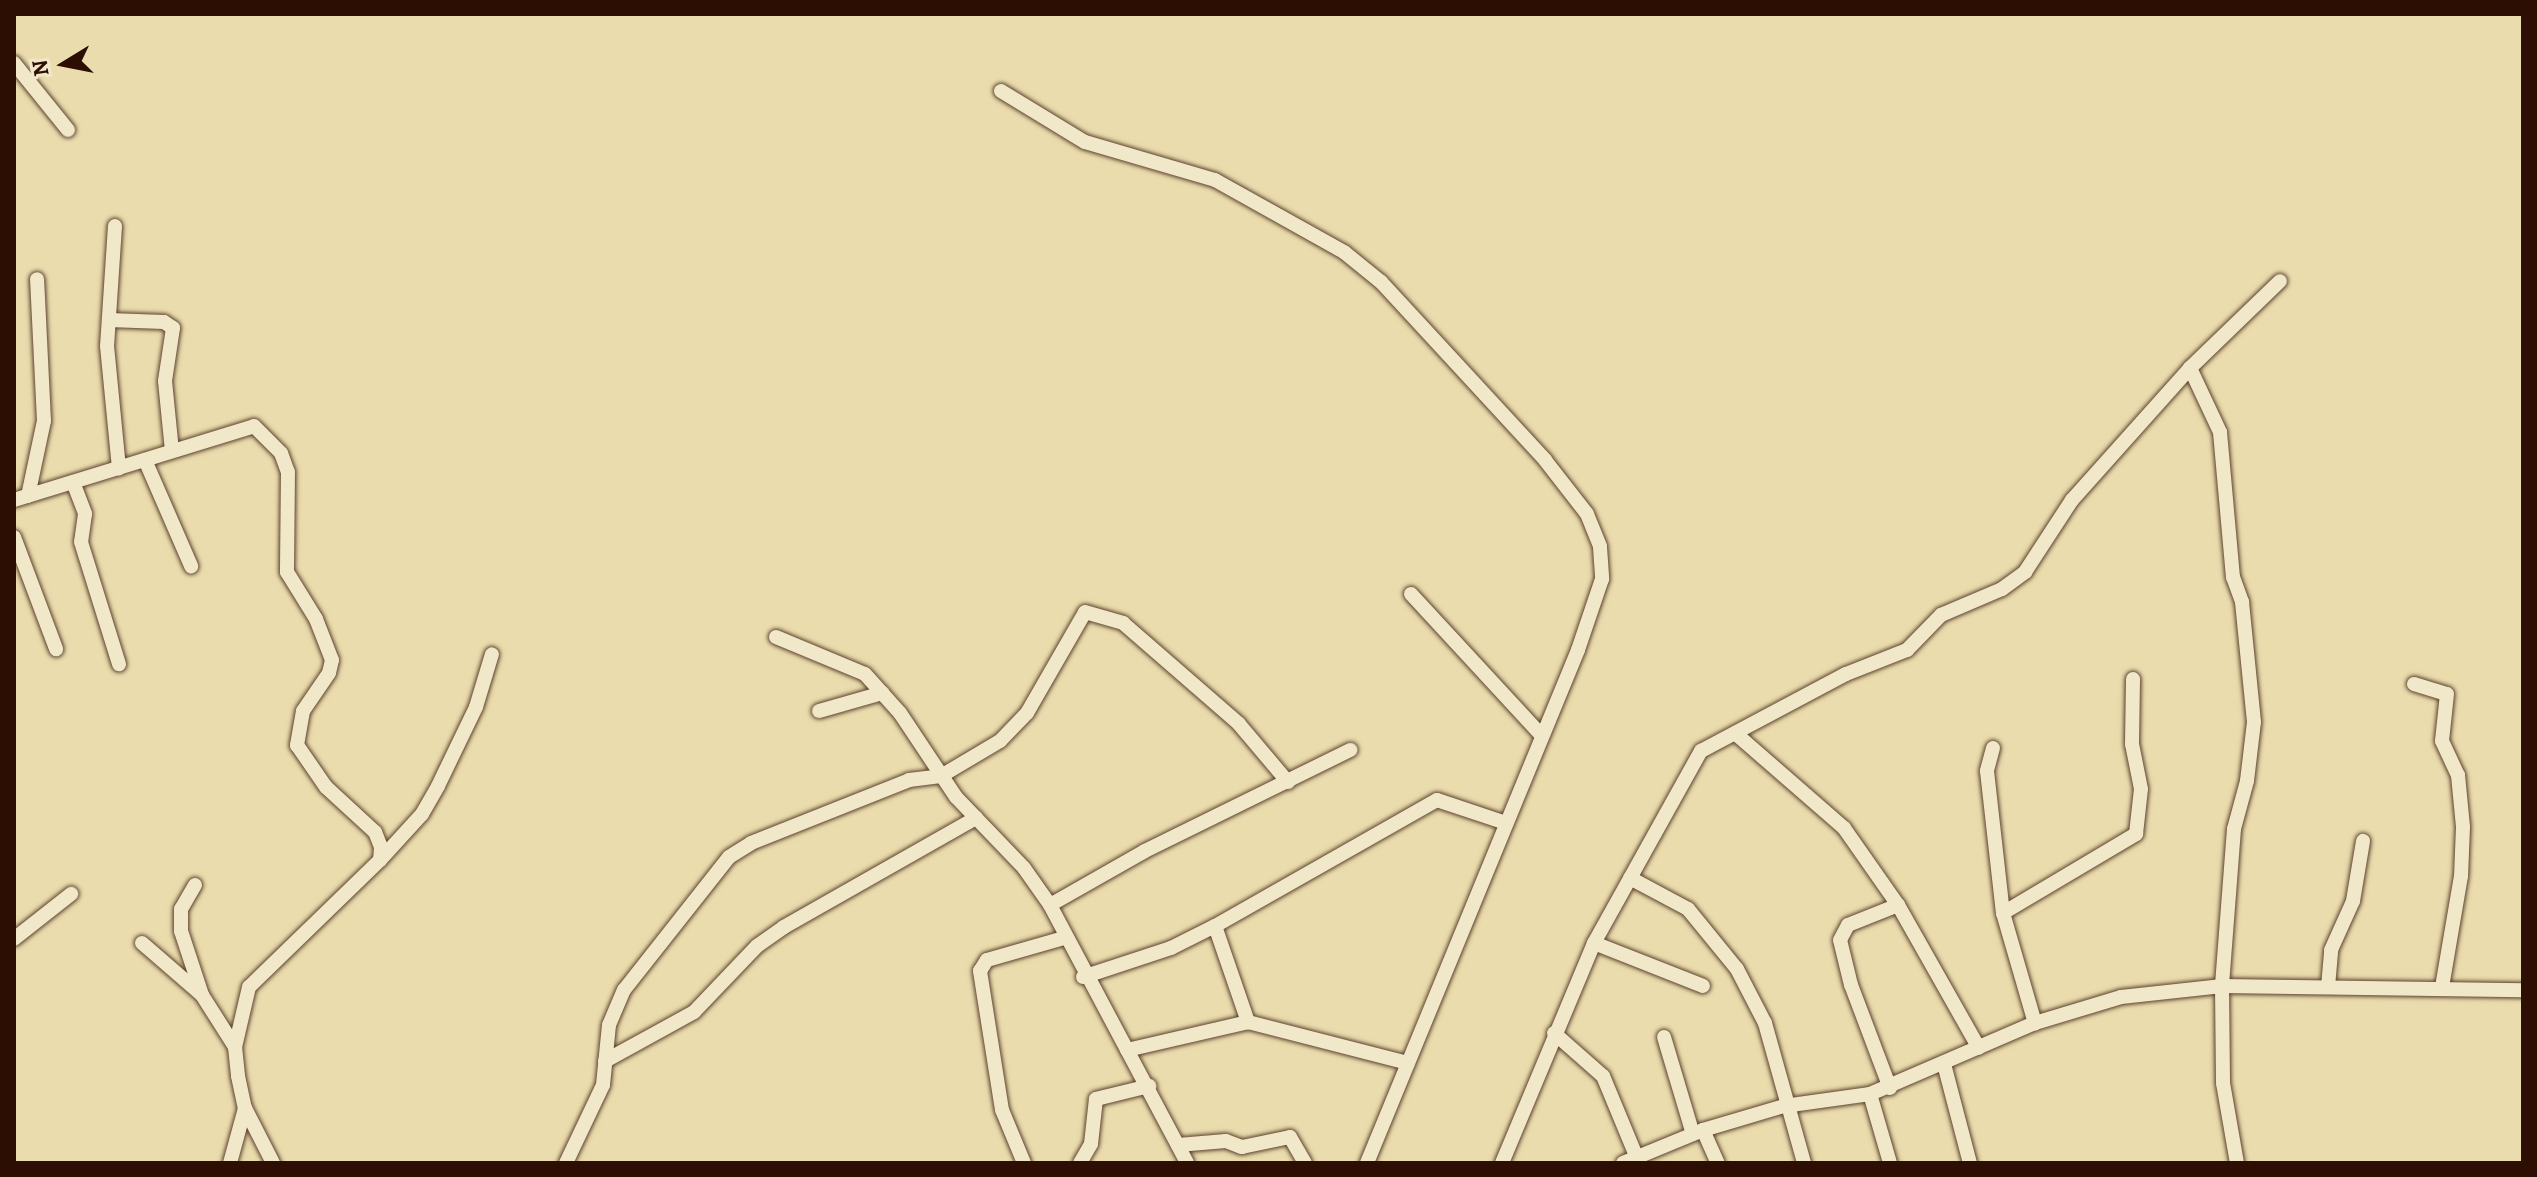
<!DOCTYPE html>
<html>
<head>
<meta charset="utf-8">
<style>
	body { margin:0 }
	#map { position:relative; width:2537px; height:1177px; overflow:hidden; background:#eadcad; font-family:Alegreya,serif }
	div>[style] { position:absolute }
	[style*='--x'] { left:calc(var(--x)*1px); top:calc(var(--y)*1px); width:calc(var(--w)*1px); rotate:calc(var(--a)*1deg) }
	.roads { filter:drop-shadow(0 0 2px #5c422d) drop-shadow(0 0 2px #5c422d) }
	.minor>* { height:14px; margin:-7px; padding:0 7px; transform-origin:7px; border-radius:7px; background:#f1e8ca }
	span { translate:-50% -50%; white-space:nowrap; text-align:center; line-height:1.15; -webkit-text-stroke:7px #f1e8ca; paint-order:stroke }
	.frame { position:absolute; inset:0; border:16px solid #2c0e02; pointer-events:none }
	.north { position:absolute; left:24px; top:24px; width:80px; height:80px; -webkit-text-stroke:6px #f1e8ca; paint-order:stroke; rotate:260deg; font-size:22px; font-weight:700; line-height:32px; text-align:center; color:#2c0e02 }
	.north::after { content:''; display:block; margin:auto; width:28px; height:36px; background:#2c0e02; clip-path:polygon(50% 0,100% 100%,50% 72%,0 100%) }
</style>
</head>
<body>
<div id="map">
	<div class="roads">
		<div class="minor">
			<div style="--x:14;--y:63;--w:86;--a:51.1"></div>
			<div style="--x:1001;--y:91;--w:98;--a:31.3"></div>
			<div style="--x:1085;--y:142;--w:135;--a:16.3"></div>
			<div style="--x:1215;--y:180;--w:148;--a:29.2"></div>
			<div style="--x:1344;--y:252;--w:48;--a:39"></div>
			<div style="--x:1381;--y:282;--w:242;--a:47.3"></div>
			<div style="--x:1545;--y:460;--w:68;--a:52.1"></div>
			<div style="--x:1587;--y:514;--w:35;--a:68"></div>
			<div style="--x:1600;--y:547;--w:32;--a:86"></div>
			<div style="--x:1602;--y:579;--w:75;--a:108.7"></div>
			<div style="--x:1578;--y:650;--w:555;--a:112.36"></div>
			<div style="--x:115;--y:226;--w:120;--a:93.8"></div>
			<div style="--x:107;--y:346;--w:123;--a:84.4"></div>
			<div style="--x:109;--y:320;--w:55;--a:2.1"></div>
			<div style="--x:164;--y:322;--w:11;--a:34"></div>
			<div style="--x:173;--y:328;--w:54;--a:98.6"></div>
			<div style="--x:165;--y:381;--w:70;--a:84.3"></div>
			<div style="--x:2190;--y:368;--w:71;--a:64.9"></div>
			<div style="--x:2220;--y:432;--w:146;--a:84.9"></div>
			<div style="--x:2233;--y:577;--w:27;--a:70"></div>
			<div style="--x:2242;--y:602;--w:121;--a:84.3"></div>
			<div style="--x:2254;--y:722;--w:59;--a:96.8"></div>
			<div style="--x:2247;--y:781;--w:50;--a:105.2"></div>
			<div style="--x:2234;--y:829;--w:157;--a:94.4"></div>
			<div style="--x:2222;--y:986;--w:97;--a:89.4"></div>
			<div style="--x:2223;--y:1083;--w:81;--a:80.1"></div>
			<div style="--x:145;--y:460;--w:116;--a:66.5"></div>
			<div style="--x:73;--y:482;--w:34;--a:69"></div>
			<div style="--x:85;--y:514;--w:28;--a:98"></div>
			<div style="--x:81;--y:542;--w:128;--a:72.7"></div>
			<div style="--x:28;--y:496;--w:77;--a:-78"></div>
			<div style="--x:44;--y:421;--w:142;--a:-92.8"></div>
			<div style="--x:14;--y:500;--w:251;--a:-17.1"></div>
			<div style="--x:254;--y:426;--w:38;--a:45"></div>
			<div style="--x:281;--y:453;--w:20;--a:70"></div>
			<div style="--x:288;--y:472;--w:100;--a:90.6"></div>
			<div style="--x:287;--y:572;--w:55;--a:58.3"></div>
			<div style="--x:316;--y:619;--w:44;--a:68.7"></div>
			<div style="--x:332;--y:660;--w:13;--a:103"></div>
			<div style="--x:329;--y:673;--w:46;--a:124.4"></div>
			<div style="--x:303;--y:711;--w:35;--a:100"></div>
			<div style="--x:297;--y:745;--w:51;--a:55.4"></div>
			<div style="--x:326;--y:787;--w:67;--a:42.6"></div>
			<div style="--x:375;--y:832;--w:16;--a:68"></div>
			<div style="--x:381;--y:847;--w:13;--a:94"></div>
			<div style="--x:380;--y:860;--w:182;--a:135.9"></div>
			<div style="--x:249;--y:987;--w:62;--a:103.1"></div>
			<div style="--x:235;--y:1047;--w:29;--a:84"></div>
			<div style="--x:238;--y:1076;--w:33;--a:78"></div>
			<div style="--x:245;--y:1108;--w:62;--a:63"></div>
			<div style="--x:14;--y:537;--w:120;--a:69.4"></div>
			<div style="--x:1411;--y:594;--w:192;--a:47.3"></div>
			<div style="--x:776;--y:637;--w:96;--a:22.6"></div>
			<div style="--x:865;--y:674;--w:52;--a:48.1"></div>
			<div style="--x:900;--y:713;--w:101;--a:56.3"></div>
			<div style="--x:956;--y:797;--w:98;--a:46.2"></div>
			<div style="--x:1024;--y:868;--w:45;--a:54.9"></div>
			<div style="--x:1050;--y:905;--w:292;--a:62"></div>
			<div style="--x:2414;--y:684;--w:34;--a:17"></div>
			<div style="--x:2447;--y:694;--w:47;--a:96.1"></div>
			<div style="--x:2442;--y:741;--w:38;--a:65"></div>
			<div style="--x:2458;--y:775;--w:52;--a:84.5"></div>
			<div style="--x:2463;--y:827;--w:49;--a:92.3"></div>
			<div style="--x:2461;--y:876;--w:113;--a:99.7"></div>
			<div style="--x:819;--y:711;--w:66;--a:-15.9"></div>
			<div style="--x:1736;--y:734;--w:143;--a:41"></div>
			<div style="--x:1844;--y:828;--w:94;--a:55"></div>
			<div style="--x:1898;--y:905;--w:164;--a:60.5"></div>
			<div style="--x:1993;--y:748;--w:24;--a:105"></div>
			<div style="--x:1987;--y:771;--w:143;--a:83.6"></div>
			<div style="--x:2003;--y:913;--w:115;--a:73.8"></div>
			<div style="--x:380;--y:860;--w:62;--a:-47.6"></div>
			<div style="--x:422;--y:814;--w:32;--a:-60"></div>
			<div style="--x:438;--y:786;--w:88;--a:-64.3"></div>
			<div style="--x:476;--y:707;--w:55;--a:-73.2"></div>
			<div style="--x:1630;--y:878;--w:66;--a:28.1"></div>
			<div style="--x:1688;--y:909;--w:77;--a:50.8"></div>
			<div style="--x:1737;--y:969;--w:61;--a:62.6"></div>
			<div style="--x:1765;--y:1023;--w:145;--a:74.4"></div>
			<div style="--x:195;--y:885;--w:28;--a:120"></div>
			<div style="--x:181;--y:909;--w:22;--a:90"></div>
			<div style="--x:181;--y:931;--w:67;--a:71.8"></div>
			<div style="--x:1050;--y:905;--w:109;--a:-29.6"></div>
			<div style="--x:1145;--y:851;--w:229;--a:-26.2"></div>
			<div style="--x:2003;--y:913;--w:155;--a:-30.7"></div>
			<div style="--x:2136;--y:834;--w:45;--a:-83.7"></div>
			<div style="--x:2141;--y:789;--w:46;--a:-101.3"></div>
			<div style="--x:2132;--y:744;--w:65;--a:-89.1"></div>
			<div style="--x:1215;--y:926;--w:102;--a:71"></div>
			<div style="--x:14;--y:939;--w:73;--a:-38.3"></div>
			<div style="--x:142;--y:943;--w:79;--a:40.9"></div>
			<div style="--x:202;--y:995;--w:62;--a:57.6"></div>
			<div style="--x:1594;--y:943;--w:117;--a:21.5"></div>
			<div style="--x:1083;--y:977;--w:93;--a:-18.2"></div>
			<div style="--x:1171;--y:948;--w:49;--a:-26.6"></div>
			<div style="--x:1215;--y:926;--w:255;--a:-29.6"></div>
			<div style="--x:1437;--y:800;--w:73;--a:18.4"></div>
			<div style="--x:2328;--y:987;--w:37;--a:-85"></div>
			<div style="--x:2331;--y:950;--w:54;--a:-65.8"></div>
			<div style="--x:2353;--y:901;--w:61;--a:-80.5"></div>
			<div style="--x:1554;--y:1033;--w:65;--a:41.3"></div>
			<div style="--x:1603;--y:1076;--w:89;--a:67.5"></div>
			<div style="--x:1664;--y:1037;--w:101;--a:73.4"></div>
			<div style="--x:1127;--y:1050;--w:124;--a:-13"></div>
			<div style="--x:1248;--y:1022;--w:165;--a:14.4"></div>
			<div style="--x:605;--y:1061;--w:102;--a:-28.8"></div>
			<div style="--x:694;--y:1012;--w:91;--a:-46.3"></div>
			<div style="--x:757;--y:946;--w:33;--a:-35"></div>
			<div style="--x:784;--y:927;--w:221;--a:-29.6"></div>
			<div style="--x:1944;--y:1064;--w:102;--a:75.3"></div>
			<div style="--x:1890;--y:1088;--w:110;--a:-110.7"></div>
			<div style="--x:1851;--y:985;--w:46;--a:-103.7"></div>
			<div style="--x:1840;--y:940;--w:17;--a:-62"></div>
			<div style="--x:1848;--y:925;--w:54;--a:-21.8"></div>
			<div style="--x:1870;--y:1094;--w:72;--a:73.8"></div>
			<div style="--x:1703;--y:1130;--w:36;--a:66"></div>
			<div style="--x:1178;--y:1145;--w:48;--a:-4.8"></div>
			<div style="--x:1226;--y:1141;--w:17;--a:21"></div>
			<div style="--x:1242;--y:1147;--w:49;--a:-11.8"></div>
			<div style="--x:1290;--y:1137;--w:30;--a:60"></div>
			<div style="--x:230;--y:1163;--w:57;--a:-74.7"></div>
			<div style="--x:566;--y:1163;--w:86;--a:-64.6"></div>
			<div style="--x:603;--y:1085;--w:60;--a:-84.3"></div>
			<div style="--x:609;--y:1025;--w:38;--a:-67"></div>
			<div style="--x:624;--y:990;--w:169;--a:-51.7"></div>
			<div style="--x:729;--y:857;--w:26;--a:-32"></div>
			<div style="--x:751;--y:843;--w:170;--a:-21.7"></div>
			<div style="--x:909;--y:780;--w:32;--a:-7"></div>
			<div style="--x:941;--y:776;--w:69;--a:-30.7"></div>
			<div style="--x:1000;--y:741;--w:39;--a:-46"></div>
			<div style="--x:1027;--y:713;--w:116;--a:-60.1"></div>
			<div style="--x:1085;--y:612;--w:40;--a:16"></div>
			<div style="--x:1123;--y:623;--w:154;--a:41"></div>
			<div style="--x:1239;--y:724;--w:76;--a:49.8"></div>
			<div style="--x:1024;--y:1163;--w:57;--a:-112.5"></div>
			<div style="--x:1002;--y:1110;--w:141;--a:-99"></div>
			<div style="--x:980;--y:971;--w:13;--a:-58"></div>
			<div style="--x:987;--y:960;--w:80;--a:-15.9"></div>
			<div style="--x:1080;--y:1163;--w:22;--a:-60"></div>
			<div style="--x:1091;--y:1144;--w:45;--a:-83.7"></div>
			<div style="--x:1096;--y:1099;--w:55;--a:-13.8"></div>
			<div style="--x:1502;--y:1163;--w:238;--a:-67.3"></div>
			<div style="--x:1594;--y:943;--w:220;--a:-60.9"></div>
			<div style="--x:1701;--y:751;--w:164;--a:-28"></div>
			<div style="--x:1846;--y:674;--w:66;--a:-21.5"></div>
			<div style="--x:1907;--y:650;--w:49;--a:-45.8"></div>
			<div style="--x:1941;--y:615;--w:66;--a:-23.1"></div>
			<div style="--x:2002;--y:589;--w:29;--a:-36"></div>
			<div style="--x:2025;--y:572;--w:86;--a:-56.9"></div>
			<div style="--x:2072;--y:500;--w:177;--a:-48.2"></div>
			<div style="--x:2190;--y:368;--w:125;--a:-44"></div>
			<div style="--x:1623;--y:1163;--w:87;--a:-22.4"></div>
			<div style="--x:1703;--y:1130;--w:84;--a:-16.5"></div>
			<div style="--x:1784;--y:1106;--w:87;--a:-7.9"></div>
			<div style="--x:1870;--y:1094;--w:180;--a:-23.3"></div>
			<div style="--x:2035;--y:1023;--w:90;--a:-16.8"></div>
			<div style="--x:2121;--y:997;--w:102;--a:-6.2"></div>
			<div style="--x:2222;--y:986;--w:301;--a:0.8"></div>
		</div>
	</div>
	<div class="frame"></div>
	<div class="north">N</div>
</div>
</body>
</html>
